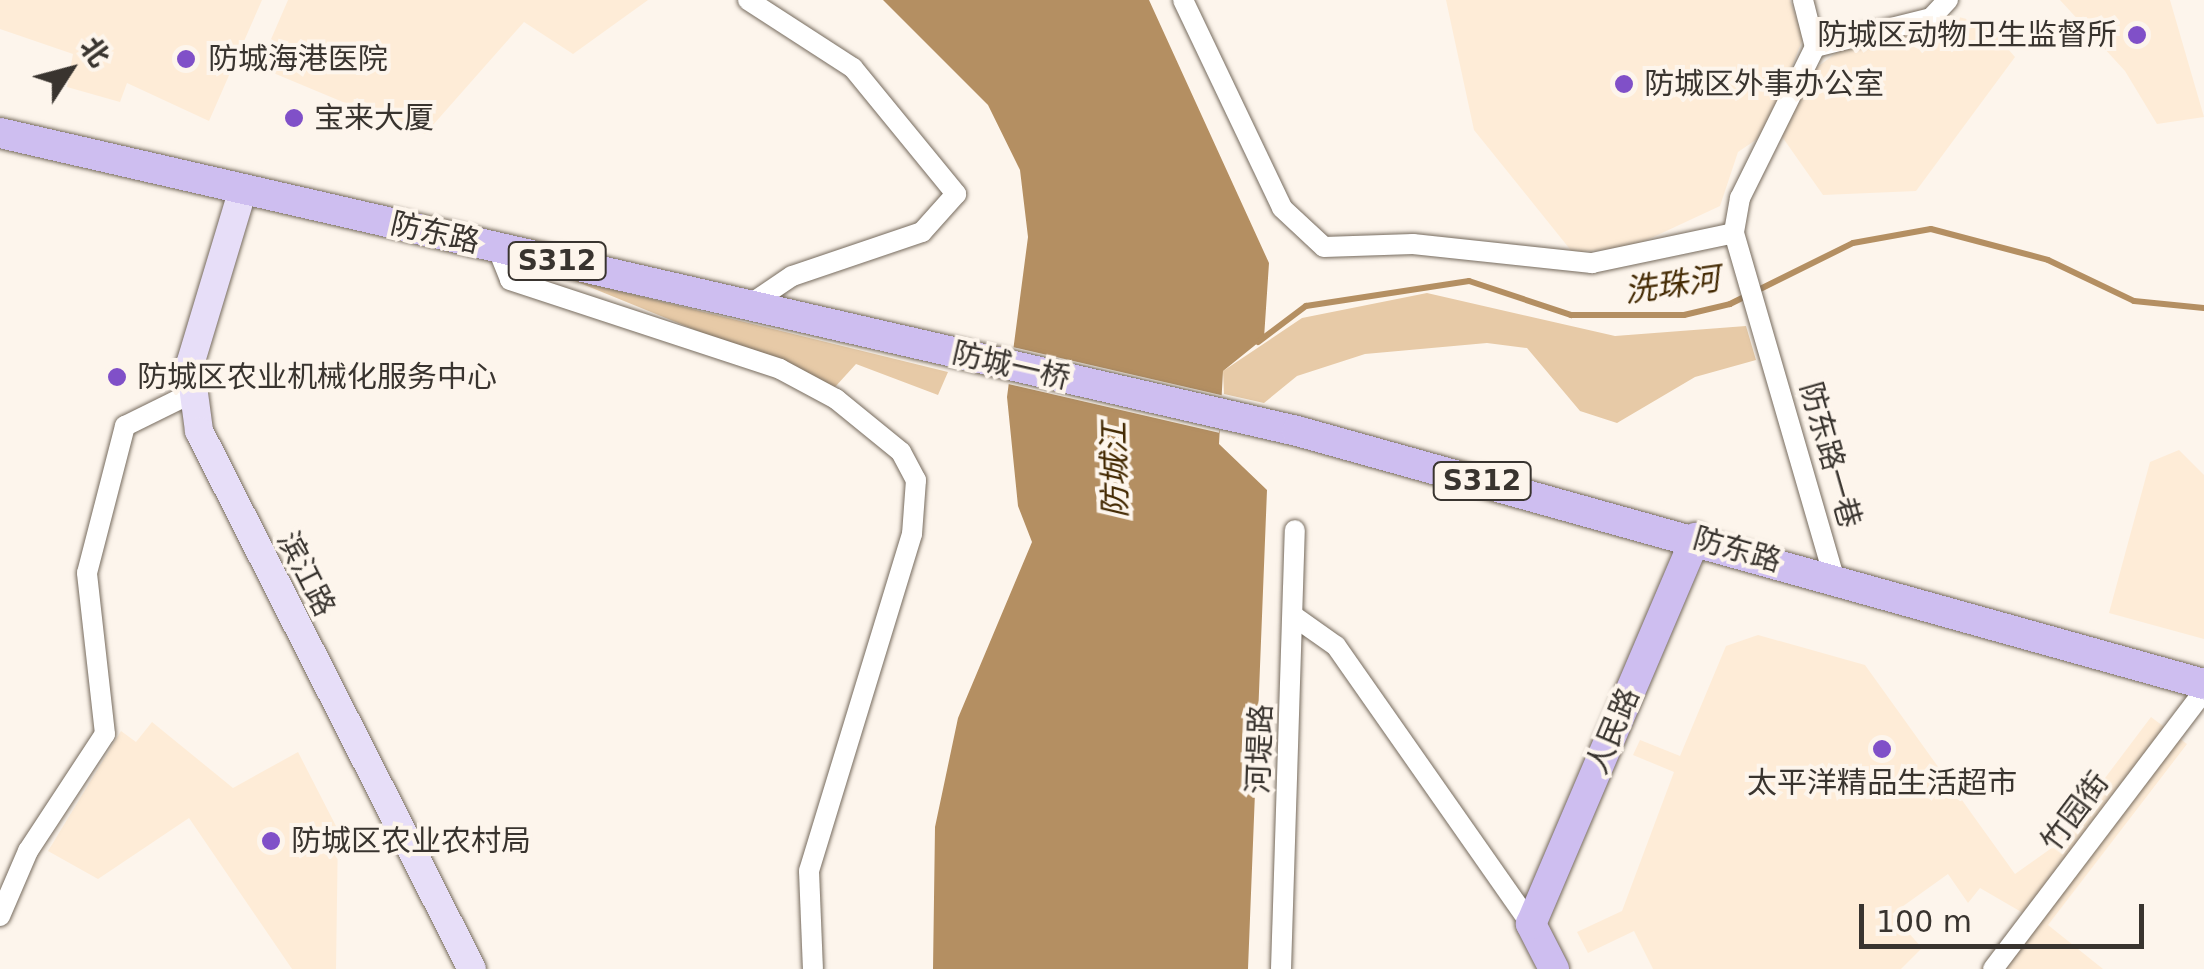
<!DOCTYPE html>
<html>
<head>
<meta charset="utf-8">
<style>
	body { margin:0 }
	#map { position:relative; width:2204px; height:969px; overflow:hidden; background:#fdf5ec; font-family:"DejaVu Sans","Noto Sans SC",sans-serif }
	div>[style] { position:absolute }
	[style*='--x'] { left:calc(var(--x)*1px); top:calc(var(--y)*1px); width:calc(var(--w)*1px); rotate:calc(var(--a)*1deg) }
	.built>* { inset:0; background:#feecd7 }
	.green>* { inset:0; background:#e7caa7 }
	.water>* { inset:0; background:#b48f62 }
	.pier>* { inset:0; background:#fdf5ec; transform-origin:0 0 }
	.stream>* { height:6px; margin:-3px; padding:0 3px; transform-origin:3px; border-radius:3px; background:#b48f62 }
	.roads { filter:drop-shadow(0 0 2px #766b5e) drop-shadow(0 0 2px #766b5e) }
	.street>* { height:20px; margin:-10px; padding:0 10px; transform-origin:10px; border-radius:10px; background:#fff }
	.secondary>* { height:28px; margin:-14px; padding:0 14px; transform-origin:14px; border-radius:14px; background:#e7def8 }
	.primary>* { height:30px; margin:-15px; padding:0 15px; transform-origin:15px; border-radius:15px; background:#cebef0 }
	.dots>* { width:28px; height:28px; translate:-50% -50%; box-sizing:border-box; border:5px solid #fdf5ec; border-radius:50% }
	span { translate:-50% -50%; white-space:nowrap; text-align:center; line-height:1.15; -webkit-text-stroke:8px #fdf5ec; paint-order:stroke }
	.shield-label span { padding:2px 8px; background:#fdf5ec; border:2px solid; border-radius:8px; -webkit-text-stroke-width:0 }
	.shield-label { font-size:28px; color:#39342f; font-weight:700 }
	.poi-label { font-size:30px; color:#39342f }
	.right { translate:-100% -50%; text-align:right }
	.left { translate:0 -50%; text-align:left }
	.street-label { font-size:30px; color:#39342f }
	.water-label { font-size:32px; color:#442a03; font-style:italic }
	.north { position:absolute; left:20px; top:20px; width:100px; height:100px; -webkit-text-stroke:8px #fdf5ec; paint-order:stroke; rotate:54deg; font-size:28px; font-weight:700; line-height:40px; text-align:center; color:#39342f }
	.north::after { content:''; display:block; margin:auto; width:35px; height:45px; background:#39342f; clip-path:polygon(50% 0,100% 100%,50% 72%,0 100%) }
	.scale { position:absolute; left:1859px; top:904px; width:285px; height:45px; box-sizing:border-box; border:5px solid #39342f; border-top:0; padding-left:12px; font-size:30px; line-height:35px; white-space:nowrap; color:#39342f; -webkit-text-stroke:8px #fdf5ec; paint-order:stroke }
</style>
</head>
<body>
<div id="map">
	<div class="built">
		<div style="clip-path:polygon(0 0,262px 0,209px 121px,127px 83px,120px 102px,67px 87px,73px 54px,0 29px)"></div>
		<div style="clip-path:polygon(288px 0,648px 0,573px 54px,524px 22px,425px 134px,357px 98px,350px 105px,259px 67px)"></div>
		<div style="clip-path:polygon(1446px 0,1790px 0,1803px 38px,1766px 133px,1738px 152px,1720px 206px,1634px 246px,1573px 253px,1474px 130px)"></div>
		<div style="clip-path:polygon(2060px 0,2170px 0,2204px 117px,2157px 124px,2125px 71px)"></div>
		<div style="clip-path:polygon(1947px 14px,1986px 24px,2015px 57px,1916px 191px,1823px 195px,1778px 131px,1807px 75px,1836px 53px)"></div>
		<div style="clip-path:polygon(2179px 450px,2204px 475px,2204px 639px,2109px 613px,2150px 462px)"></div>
		<div style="clip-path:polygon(1758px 635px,1865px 665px,2015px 874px,2053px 847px,2151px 717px,2187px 744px,2048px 925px,2103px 969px,1980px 969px,2023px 913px,1980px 888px,1968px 903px,1948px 874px,1892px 914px,1922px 948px,1901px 969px,1653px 969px,1634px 931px,1588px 953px,1577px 932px,1622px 911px,1674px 772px,1633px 755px,1640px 740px,1680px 756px,1726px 646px)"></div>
		<div style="clip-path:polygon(152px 722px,233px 788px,298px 752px,338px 830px,336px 969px,292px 969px,189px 818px,98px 879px,48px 851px,121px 731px,136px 742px)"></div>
	</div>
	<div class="green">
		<div style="clip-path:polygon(570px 279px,948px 372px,938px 395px,856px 364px,835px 387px)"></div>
		<div style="clip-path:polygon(1427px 293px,1615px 336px,1746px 326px,1756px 360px,1695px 377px,1617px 423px,1580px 411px,1527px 348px,1487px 343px,1365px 354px,1297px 376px,1264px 403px,1224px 394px,1223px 371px,1302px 318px)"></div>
	</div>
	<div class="water">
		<div style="clip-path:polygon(883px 0,1149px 0,1269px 263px,1264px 338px,1223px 371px,1219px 444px,1267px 490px,1248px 969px,933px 969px,935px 827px,958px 718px,1032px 542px,1018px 506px,1007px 397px,1028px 237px,1020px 170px,988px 105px)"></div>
	</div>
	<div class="pier">
		<div style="left:1008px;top:346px;width:225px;height:37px;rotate:13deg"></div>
	</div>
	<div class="stream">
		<div style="--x:1258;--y:342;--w:60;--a:-36.9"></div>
		<div style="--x:1306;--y:306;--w:165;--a:-8.7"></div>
		<div style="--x:1469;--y:281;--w:108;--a:18.4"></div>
		<div style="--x:1571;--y:315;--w:113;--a:0"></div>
		<div style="--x:1684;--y:315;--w:47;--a:-13.4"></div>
		<div style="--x:1730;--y:304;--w:137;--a:-26.4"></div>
		<div style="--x:1853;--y:243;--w:79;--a:-10.2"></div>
		<div style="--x:1931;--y:229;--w:121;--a:14.8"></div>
		<div style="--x:2048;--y:260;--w:95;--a:25.5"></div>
		<div style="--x:2134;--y:301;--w:70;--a:5.7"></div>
	</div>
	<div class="roads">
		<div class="street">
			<div style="--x:748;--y:0;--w:125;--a:32.9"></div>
			<div style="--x:853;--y:68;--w:163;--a:50.7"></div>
			<div style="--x:956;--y:194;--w:51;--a:131.8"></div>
			<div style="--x:922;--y:232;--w:137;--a:161.3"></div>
			<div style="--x:792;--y:276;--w:52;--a:146"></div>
			<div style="--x:1183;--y:0;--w:230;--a:64.5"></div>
			<div style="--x:1282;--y:208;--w:57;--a:42.9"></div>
			<div style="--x:1324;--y:247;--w:89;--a:-1.9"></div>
			<div style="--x:1413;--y:244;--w:180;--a:6.1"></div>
			<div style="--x:1592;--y:263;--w:145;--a:-11.9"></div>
			<div style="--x:1803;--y:0;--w:49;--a:75.7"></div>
			<div style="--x:1815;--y:47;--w:169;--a:116.4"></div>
			<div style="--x:1740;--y:198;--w:36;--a:100"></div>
			<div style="--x:1734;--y:233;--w:359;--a:73.8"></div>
			<div style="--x:1815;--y:47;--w:120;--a:-14"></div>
			<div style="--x:1931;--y:18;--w:25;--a:-47"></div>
			<div style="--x:497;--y:247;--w:35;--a:68"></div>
			<div style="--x:510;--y:280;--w:284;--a:18.2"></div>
			<div style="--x:780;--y:369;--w:64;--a:28.2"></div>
			<div style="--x:836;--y:399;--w:84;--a:39.2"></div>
			<div style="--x:901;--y:452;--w:32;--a:62"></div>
			<div style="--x:916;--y:480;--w:54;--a:94.2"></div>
			<div style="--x:912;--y:534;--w:352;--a:107"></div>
			<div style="--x:809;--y:871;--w:98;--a:87.7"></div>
			<div style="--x:1295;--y:617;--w:50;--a:35.3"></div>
			<div style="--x:1336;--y:646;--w:340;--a:55"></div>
			<div style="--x:0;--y:916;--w:71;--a:-66.7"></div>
			<div style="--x:28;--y:851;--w:140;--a:-56.7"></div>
			<div style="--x:105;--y:734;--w:162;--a:-96.4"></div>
			<div style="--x:87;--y:573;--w:152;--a:-75.5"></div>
			<div style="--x:125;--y:426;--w:72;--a:-26.2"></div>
			<div style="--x:1281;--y:969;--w:439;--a:-88.2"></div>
			<div style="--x:1993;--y:969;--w:349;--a:-52.8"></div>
		</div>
		<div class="secondary">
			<div style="--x:243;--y:189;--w:183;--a:106.8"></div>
			<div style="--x:190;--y:364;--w:68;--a:82.3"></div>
			<div style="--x:199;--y:431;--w:603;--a:63.1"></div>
		</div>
		<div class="primary">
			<div style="--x:0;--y:133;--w:1331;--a:12.94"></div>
			<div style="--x:1297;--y:431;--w:942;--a:15.59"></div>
			<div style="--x:1554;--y:969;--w:51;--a:-117.1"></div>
			<div style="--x:1531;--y:924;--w:420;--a:-66.9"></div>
		</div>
	</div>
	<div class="dots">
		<div style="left:2137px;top:35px;background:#8050c8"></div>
		<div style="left:186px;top:59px;background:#8050c8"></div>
		<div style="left:1624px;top:84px;background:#8050c8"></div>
		<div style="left:294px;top:118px;background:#8050c8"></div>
		<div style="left:117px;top:377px;background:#8050c8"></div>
		<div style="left:1882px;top:749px;background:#8050c8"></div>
		<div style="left:271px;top:841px;background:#8050c8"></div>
	</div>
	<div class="shield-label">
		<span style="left:557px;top:261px">S312</span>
		<span style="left:1482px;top:481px">S312</span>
	</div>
	<div class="poi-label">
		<span class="right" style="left:2117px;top:35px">防城区动物卫生监督所</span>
		<span class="left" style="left:208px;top:59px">防城海港医院</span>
		<span class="left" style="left:1644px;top:84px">防城区外事办公室</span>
		<span class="left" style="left:314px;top:118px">宝来大厦</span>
		<span class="left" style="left:137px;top:377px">防城区农业机械化服务中心</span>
		<span style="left:1882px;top:783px">太平洋精品生活超市</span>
		<span class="left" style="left:291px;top:841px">防城区农业农村局</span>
	</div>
	<div class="street-label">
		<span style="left:435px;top:233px;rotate:13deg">防东路</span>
		<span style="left:1011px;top:366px;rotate:13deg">防城一桥</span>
		<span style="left:1830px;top:455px;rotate:74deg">防东路一巷</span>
		<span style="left:1737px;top:550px;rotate:16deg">防东路</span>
		<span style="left:306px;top:574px;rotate:63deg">滨江路</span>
		<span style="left:1613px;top:731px;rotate:-67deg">人民路</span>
		<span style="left:1260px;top:749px;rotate:-88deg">河堤路</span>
		<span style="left:2075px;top:812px;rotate:-53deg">竹园街</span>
	</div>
	<div class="water-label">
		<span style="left:1672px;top:285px;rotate:-8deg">洗珠河</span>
		<span style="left:1115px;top:470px;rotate:-91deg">防城江</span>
	</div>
	<div class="north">北</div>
	<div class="scale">100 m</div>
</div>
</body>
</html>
